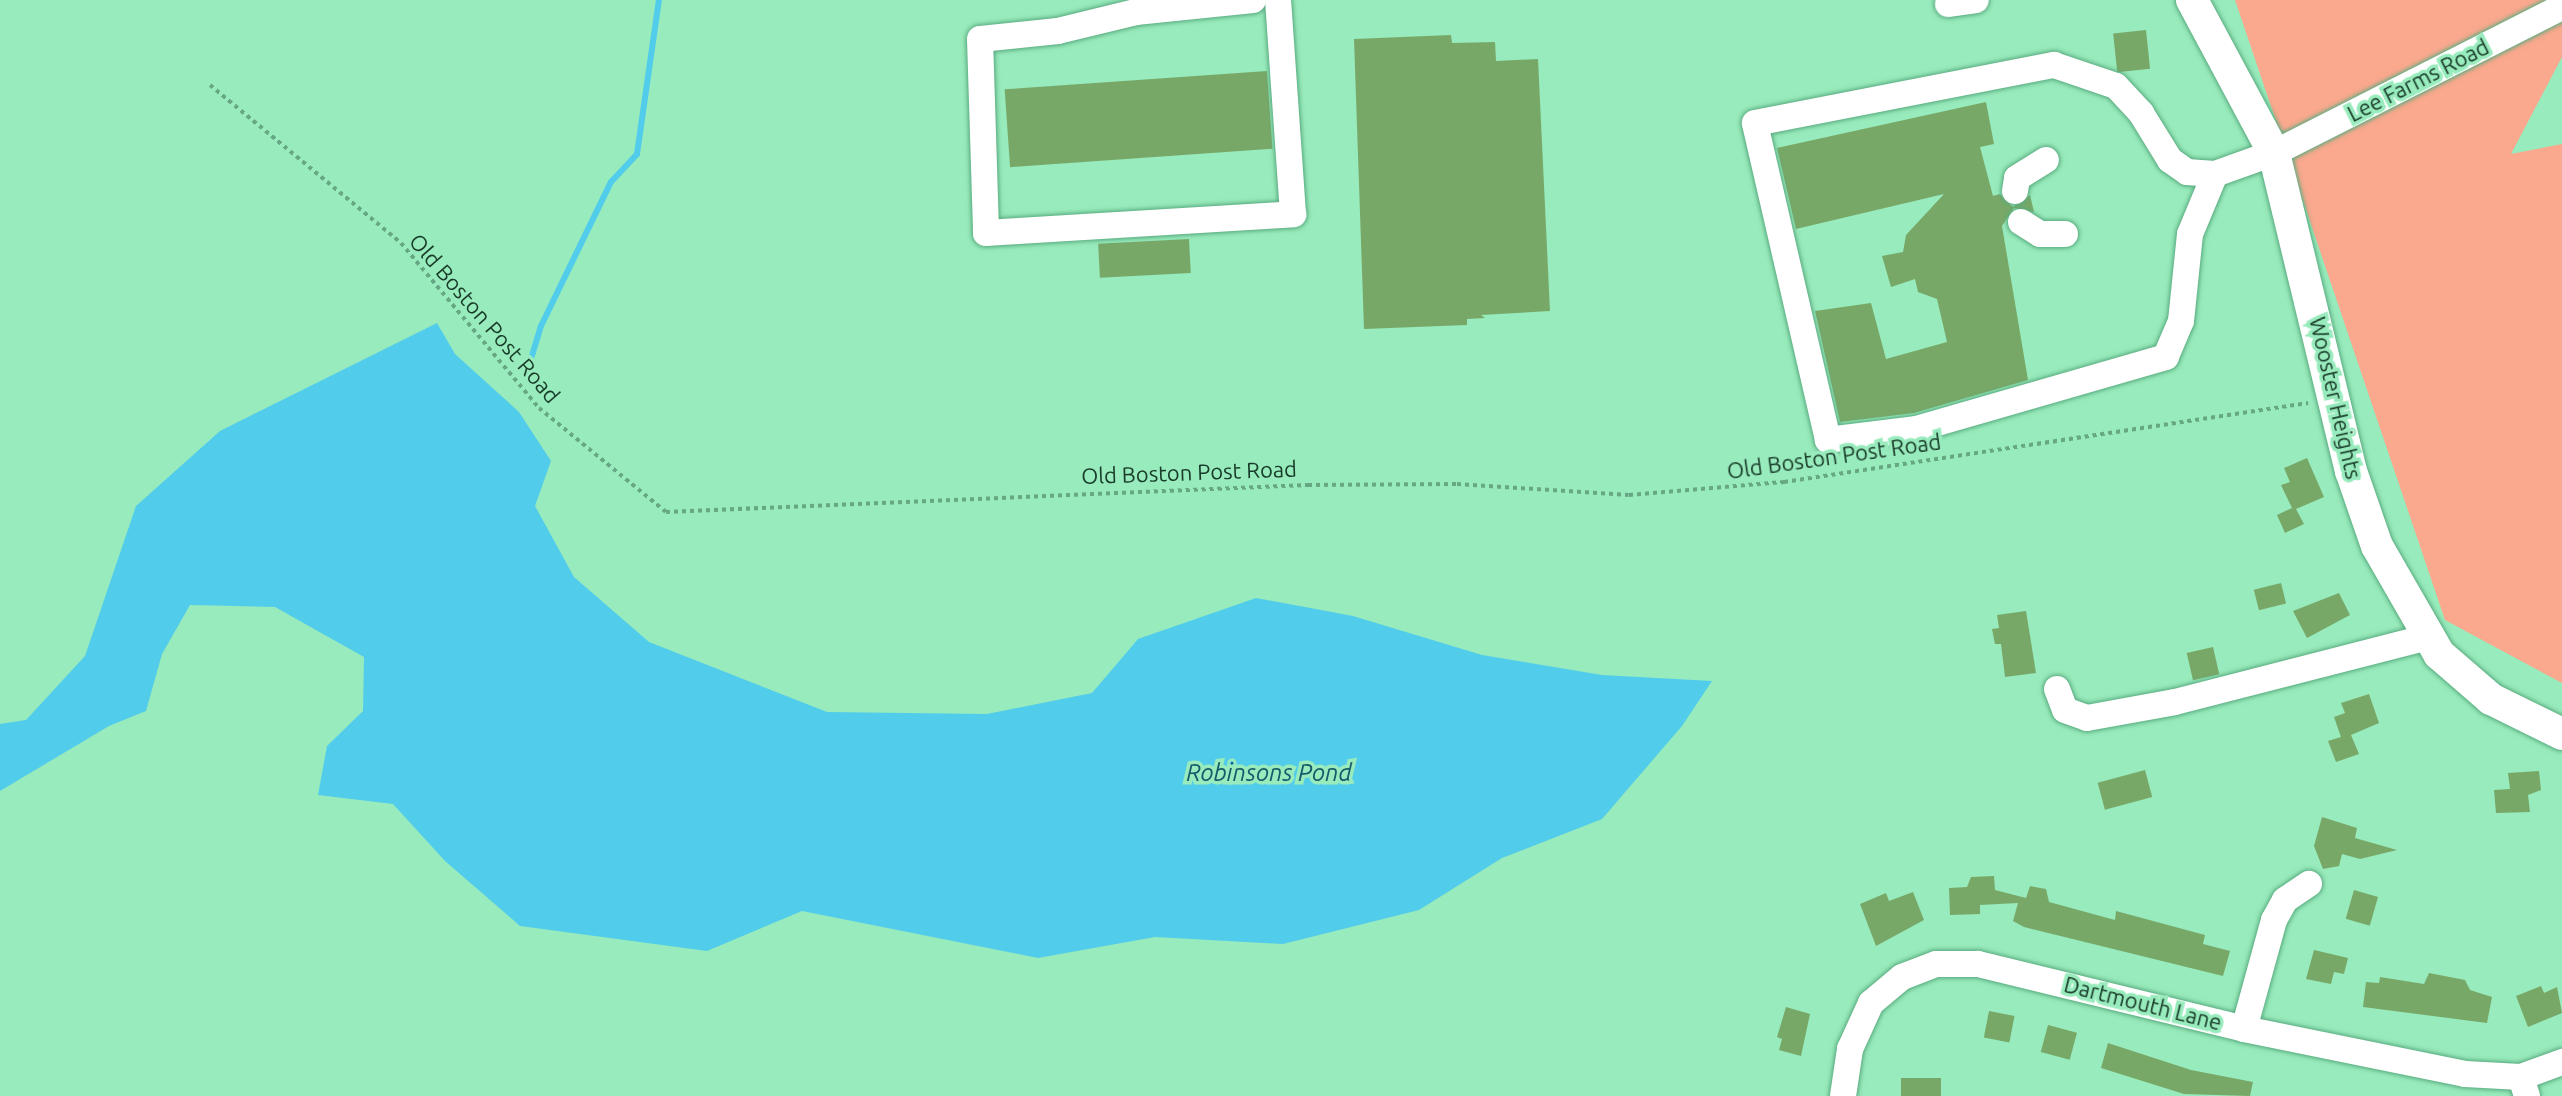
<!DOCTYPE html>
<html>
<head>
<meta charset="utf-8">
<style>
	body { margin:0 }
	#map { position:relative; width:2562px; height:1096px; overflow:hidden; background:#98ebbc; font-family:Ubuntu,sans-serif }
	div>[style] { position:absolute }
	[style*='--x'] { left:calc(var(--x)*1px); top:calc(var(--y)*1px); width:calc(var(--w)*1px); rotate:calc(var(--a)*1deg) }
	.green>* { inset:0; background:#faa88e }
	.water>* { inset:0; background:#52cceb }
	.stream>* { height:6px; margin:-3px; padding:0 3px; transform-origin:3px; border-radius:3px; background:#52cceb }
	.building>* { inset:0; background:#78a868; transform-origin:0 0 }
	.path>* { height:4px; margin-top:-2px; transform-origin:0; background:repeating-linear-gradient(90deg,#67a884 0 4px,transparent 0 8px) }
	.roads { filter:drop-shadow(0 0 2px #59ab7f) drop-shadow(0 0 2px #59ab7f) }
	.minor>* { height:26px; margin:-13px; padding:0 13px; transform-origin:13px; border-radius:13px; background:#fff }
	.major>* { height:32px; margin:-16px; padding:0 16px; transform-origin:16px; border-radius:16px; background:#fff }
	span { translate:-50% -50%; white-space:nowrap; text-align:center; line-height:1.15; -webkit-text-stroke:7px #98ebbc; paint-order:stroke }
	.street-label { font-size:22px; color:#193b29 }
	.water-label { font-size:24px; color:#165a6b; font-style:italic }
</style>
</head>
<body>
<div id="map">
	<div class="green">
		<div style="clip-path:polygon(2235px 0,2562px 0,2562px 57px,2511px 154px,2562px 144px,2562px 683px,2445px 620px)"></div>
	</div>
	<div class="water">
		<div style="clip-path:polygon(437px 323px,455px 354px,519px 412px,551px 461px,535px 506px,574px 577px,649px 642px,827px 712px,987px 714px,1092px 693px,1138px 639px,1256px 598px,1353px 616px,1482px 655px,1602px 675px,1712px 681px,1682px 726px,1602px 819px,1502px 858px,1419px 910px,1283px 944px,1155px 937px,1038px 958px,802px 911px,707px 951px,520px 926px,445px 861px,393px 804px,318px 795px,327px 746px,363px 711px,364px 657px,275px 607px,190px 605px,162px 654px,146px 711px,109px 726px,0 791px,0 724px,26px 720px,85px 656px,136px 506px,220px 431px)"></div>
	</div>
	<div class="stream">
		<div style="--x:527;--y:372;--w:48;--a:-73.1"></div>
		<div style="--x:541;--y:326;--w:160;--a:-64.1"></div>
		<div style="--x:611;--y:182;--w:38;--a:-47"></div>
		<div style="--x:637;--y:154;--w:156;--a:-81.9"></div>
	</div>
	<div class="building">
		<div style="left:2146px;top:30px;width:39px;height:33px;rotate:84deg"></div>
		<div style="clip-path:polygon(1451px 35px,1452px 43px,1495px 42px,1496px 61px,1538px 59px,1550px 311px,1481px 315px,1485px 318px,1467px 319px,1467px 325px,1364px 329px,1354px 39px)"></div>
		<div style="left:1267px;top:71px;width:78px;height:263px;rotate:86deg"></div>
		<div style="clip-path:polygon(1986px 102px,1994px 144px,1980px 147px,1993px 196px,2000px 194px,2013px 207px,2030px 195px,2034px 212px,2014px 208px,2002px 226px,2028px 380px,1914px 413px,1840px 422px,1815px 311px,1871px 303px,1886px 359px,1947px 342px,1937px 299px,1918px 292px,1915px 279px,1891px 287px,1882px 256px,1903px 252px,1906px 235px,1944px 194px,1796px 229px,1777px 148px)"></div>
		<div style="left:1189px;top:239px;width:34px;height:91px;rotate:87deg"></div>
		<div style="clip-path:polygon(2307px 458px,2324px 497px,2296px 509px,2304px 524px,2285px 533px,2277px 515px,2292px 508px,2281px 485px,2290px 482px,2284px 468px)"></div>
		<div style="left:2281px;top:583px;width:21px;height:28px;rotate:76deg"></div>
		<div style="clip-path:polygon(2339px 593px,2350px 615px,2307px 638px,2293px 611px)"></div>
		<div style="clip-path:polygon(2026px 611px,2036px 673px,2005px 677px,2001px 644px,1995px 644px,1992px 629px,1999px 628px,1997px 615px)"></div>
		<div style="left:2213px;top:647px;width:28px;height:27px;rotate:77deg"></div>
		<div style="clip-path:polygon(2369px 694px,2379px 723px,2351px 735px,2359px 754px,2336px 762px,2328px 741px,2341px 737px,2334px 717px,2345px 713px,2341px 703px)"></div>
		<div style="left:2145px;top:770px;width:28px;height:49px;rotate:75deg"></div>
		<div style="clip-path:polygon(2539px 771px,2541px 790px,2528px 795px,2530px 812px,2496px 813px,2494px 790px,2510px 789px,2508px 773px)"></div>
		<div style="clip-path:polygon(2322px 817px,2357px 828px,2355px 838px,2397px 850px,2360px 859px,2342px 854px,2339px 866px,2323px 869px,2314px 846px)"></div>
		<div style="clip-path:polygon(1994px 876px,1995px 890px,2026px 898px,2030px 886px,2046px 889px,2049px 902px,2115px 920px,2116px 911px,2205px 935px,2203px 944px,2230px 951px,2223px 976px,2024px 927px,2013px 921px,2018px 903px,1980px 905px,1980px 914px,1950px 915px,1949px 888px,1967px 887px,1971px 877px)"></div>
		<div style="left:2354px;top:890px;width:25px;height:30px;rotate:16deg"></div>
		<div style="clip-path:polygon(1913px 892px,1924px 920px,1876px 946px,1860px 904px,1886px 893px,1889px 901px)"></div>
		<div style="clip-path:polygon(2314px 950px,2348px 958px,2344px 974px,2334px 972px,2331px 984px,2306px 979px)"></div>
		<div style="clip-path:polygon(2429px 973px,2465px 980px,2470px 990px,2492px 997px,2487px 1023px,2363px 1007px,2366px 982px,2379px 983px,2380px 977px,2424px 984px)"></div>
		<div style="clip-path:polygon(2541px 986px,2544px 993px,2557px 987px,2562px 1013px,2528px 1027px,2516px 996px)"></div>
		<div style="clip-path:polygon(1786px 1007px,1810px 1014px,1801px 1056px,1779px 1050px,1782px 1039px,1777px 1037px)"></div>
		<div style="left:1989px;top:1011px;width:26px;height:27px;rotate:11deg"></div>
		<div style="left:2048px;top:1025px;width:30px;height:28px;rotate:15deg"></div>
		<div style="clip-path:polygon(2108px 1043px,2191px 1070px,2253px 1082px,2250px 1096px,2184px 1094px,2101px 1068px)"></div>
		<div style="left:1901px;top:1078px;width:40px;height:18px"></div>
	</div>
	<div class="path">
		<div style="--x:210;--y:85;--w:248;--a:39.6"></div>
		<div style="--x:401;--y:243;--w:215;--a:50.1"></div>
		<div style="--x:539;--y:408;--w:164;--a:39.3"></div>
		<div style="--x:666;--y:512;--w:643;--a:-2.41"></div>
		<div style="--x:1308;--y:485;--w:149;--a:-0.4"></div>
		<div style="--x:1457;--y:484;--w:172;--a:3.7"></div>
		<div style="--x:1629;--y:495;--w:156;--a:-4.8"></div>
		<div style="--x:1784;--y:482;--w:530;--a:-8.57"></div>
	</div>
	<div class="roads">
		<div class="minor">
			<div style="--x:1253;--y:0;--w:118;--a:174.1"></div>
			<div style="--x:1136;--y:12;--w:80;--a:166.3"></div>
			<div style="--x:1058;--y:31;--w:78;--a:174.1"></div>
			<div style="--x:980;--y:39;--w:194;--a:88.2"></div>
			<div style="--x:986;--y:233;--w:308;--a:-3.5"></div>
			<div style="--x:1293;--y:214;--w:215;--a:-94"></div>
			<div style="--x:1948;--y:4;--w:28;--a:-8"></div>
			<div style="--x:2215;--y:174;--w:65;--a:112.6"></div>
			<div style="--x:2190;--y:234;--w:87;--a:95.9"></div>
			<div style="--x:2181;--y:321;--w:39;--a:113"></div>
			<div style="--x:2166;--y:357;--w:259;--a:163.9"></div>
			<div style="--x:1917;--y:429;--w:90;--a:173"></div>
			<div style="--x:1828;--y:440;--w:325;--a:-103"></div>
			<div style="--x:1755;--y:123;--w:305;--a:-11"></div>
			<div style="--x:2054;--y:65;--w:65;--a:18.7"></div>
			<div style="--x:2116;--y:86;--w:37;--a:47"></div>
			<div style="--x:2141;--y:113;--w:55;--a:58.3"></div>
			<div style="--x:2170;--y:160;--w:21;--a:35"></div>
			<div style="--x:2187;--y:172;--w:28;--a:4"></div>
			<div style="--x:2215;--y:174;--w:63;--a:-19.6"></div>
			<div style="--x:2274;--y:153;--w:323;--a:-26.9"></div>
			<div style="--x:2015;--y:191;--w:13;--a:-81"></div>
			<div style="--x:2017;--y:178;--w:34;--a:-32"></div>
			<div style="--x:2021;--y:222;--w:22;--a:32"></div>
			<div style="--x:2040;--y:234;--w:25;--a:0"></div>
			<div style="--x:2057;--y:689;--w:22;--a:69"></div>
			<div style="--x:2065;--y:710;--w:23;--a:20"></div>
			<div style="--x:2087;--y:718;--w:89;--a:-10.3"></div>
			<div style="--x:2175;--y:702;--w:261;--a:-14.4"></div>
			<div style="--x:2244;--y:1029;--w:113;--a:-74.6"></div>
			<div style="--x:2274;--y:920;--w:23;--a:-61"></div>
			<div style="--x:2285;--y:900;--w:29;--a:-34"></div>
			<div style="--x:1843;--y:1096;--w:48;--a:-81.5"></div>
			<div style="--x:1850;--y:1049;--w:51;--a:-65.5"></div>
			<div style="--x:1871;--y:1003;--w:40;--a:-40"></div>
			<div style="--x:1902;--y:977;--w:36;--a:-21"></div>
			<div style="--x:1936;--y:964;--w:42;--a:0"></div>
			<div style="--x:1978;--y:964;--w:274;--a:13.7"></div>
			<div style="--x:2244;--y:1029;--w:226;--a:11.5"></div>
			<div style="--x:2465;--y:1074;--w:56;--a:3.1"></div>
			<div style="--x:2527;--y:1096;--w:20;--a:-108"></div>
			<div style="--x:2521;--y:1077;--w:44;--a:-20.1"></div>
		</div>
		<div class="major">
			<div style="--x:2192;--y:0;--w:174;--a:61.8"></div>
			<div style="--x:2274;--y:153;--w:327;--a:76.4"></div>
			<div style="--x:2351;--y:471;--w:79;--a:70.9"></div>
			<div style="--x:2377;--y:546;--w:125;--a:60.1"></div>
			<div style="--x:2439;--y:654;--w:69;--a:40.9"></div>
			<div style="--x:2491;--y:699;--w:79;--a:26.2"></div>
		</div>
	</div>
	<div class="street-label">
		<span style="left:2418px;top:80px;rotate:-27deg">Lee Farms Road</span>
		<span style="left:485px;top:318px;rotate:49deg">Old Boston Post Road</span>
		<span style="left:2336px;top:398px;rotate:77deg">Wooster Heights</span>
		<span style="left:1834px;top:456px;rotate:-8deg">Old Boston Post Road</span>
		<span style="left:1189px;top:472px;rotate:-2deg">Old Boston Post Road</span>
		<span style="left:2143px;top:1003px;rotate:14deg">Dartmouth Lane</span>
	</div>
	<div class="water-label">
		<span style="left:1269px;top:773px">Robinsons Pond</span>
	</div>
</div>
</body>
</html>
